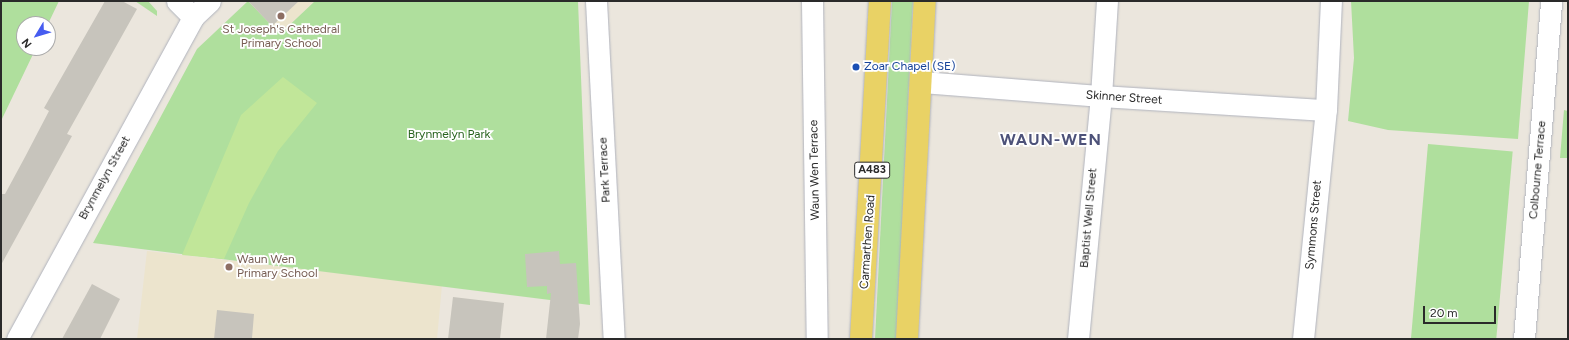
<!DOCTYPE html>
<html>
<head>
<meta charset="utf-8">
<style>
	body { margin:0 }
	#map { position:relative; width:1569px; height:340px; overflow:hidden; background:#ebe6dd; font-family:Figtree,sans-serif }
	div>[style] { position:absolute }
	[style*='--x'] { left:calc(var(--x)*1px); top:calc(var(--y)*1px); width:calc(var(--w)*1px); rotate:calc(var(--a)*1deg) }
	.education>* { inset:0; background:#ece4cd }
	.green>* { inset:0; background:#afdf9d; transform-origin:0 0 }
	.pitch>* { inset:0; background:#c1e699 }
	.building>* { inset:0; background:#c7c4bc }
	.roads { filter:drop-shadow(0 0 1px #b0b3bd) drop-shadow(0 0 1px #b0b3bd) }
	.street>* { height:21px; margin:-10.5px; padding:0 10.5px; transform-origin:10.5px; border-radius:10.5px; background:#fff }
	.primary>* { height:22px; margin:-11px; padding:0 11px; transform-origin:11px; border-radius:11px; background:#e9d265 }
	.dots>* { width:11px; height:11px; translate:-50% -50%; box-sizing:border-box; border:2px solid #fff; border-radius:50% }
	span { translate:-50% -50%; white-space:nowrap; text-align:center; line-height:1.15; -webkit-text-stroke:3.5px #fff; paint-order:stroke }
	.shield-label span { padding:1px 3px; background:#fff; border:1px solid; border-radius:3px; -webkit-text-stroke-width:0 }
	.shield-label { font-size:11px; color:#2a2a2a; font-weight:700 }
	.education-label { font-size:12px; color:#785e54 }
	.left { translate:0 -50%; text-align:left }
	.transit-label { font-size:12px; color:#164399 }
	.street-label { font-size:12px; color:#2a2a2a }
	.park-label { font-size:12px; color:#28631e }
	.district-label { font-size:16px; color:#4d5279; font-weight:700; letter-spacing:1px }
	.frame { position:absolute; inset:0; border:2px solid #2a2a2a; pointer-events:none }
	.north { position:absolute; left:16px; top:16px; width:40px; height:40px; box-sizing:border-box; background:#fff; border:1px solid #aaa; border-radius:50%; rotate:232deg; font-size:11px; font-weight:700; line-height:16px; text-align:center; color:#2a2a2a }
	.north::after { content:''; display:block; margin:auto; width:14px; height:18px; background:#465cf0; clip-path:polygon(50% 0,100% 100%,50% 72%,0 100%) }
	.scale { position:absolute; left:1423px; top:306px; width:73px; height:18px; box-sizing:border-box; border:2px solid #2a2a2a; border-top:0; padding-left:5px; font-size:12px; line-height:14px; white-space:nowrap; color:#2a2a2a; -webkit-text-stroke:3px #fff; paint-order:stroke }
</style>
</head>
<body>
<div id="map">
	<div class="education">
		<div style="clip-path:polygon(248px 1px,315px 1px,280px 34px)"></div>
		<div style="clip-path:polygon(147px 251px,442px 285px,437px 339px,137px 339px)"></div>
	</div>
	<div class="green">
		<div style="clip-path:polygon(1px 1px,59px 1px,48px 24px,24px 24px,24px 48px,36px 48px,1px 121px)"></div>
		<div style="clip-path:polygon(135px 1px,148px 1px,157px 11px,157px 16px)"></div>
		<div style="clip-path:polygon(248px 1px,280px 34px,315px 1px,578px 1px,590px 305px,93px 243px,197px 49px)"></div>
		<div style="clip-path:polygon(892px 1px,913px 1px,897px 329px,896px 339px,875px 339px)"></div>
		<div style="clip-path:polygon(1351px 1px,1529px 1px,1518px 139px,1388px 130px,1348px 121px,1354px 58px)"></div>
		<div style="clip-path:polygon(1564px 110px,1568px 111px,1568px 158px,1560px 158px)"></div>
		<div style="left:1428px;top:144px;width:85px;height:196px;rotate:5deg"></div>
	</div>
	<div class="pitch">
		<div style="clip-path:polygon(283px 77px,317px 103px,278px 151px,249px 203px,224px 259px,182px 255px,241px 115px)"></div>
	</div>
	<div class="building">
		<div style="clip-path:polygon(105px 1px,122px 1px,137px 9px,67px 134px,72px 136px,1px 265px,1px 194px,5px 194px,25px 157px,49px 111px,44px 108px)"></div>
		<div style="clip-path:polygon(248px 1px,299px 1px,272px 26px)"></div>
		<div style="clip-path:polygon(559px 251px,560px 264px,576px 263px,580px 324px,578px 339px,546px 339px,551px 293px,547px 294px,547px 286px,527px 287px,525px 254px)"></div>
		<div style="clip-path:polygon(92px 284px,120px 299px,100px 339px,62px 339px)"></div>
		<div style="clip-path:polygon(453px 297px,504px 303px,500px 339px,448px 339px)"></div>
		<div style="clip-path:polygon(217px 310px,254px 314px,252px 338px,214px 339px)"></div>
	</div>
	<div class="roads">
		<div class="street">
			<div style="--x:177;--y:1;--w:23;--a:45"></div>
			<div style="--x:596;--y:1;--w:338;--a:87"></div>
			<div style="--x:812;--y:1;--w:338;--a:89.2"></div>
			<div style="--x:922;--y:82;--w:180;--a:4.5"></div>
			<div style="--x:1101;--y:96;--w:225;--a:3.6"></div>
			<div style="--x:17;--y:339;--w:367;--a:-61.3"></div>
			<div style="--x:193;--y:17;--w:23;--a:-43"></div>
			<div style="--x:1078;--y:339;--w:244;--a:-84.6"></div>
			<div style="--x:1101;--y:96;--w:95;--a:-86.4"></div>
			<div style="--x:1303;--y:339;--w:230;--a:-84.3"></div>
			<div style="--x:1326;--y:110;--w:109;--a:-87.4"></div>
			<div style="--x:1524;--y:339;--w:339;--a:-85.4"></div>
		</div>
		<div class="primary">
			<div style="--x:861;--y:339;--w:339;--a:-86.8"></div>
			<div style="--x:907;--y:339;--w:338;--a:-87"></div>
		</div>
	</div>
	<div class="dots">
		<div style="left:281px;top:16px;background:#8d6e63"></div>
		<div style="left:856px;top:67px;background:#1a4fb4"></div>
		<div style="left:229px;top:267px;background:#8d6e63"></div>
	</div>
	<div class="shield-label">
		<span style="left:872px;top:170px">A483</span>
	</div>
	<div class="education-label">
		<span style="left:281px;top:37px">St Joseph's Cathedral<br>Primary School</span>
		<span class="left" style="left:237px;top:267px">Waun Wen<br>Primary School</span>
	</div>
	<div class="transit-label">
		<span class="left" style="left:864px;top:67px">Zoar Chapel (SE)</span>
	</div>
	<div class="street-label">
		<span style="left:1124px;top:98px;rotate:4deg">Skinner Street</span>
		<span style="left:605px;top:170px;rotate:-93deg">Park Terrace</span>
		<span style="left:815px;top:170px;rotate:-91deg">Waun Wen Terrace</span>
		<span style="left:1538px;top:170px;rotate:-85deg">Colbourne Terrace</span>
		<span style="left:105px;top:178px;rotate:-61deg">Brynmelyn Street</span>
		<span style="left:1089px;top:218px;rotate:-85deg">Baptist Well Street</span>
		<span style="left:1314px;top:225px;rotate:-85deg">Symmons Street</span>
		<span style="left:868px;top:242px;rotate:-86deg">Carmarthen Road</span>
	</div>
	<div class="park-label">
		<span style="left:449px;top:135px">Brynmelyn Park</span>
	</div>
	<div class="district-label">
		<span style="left:1051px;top:140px">WAUN-WEN</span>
	</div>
	<div class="frame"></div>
	<div class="north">N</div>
	<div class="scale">20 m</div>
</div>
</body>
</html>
